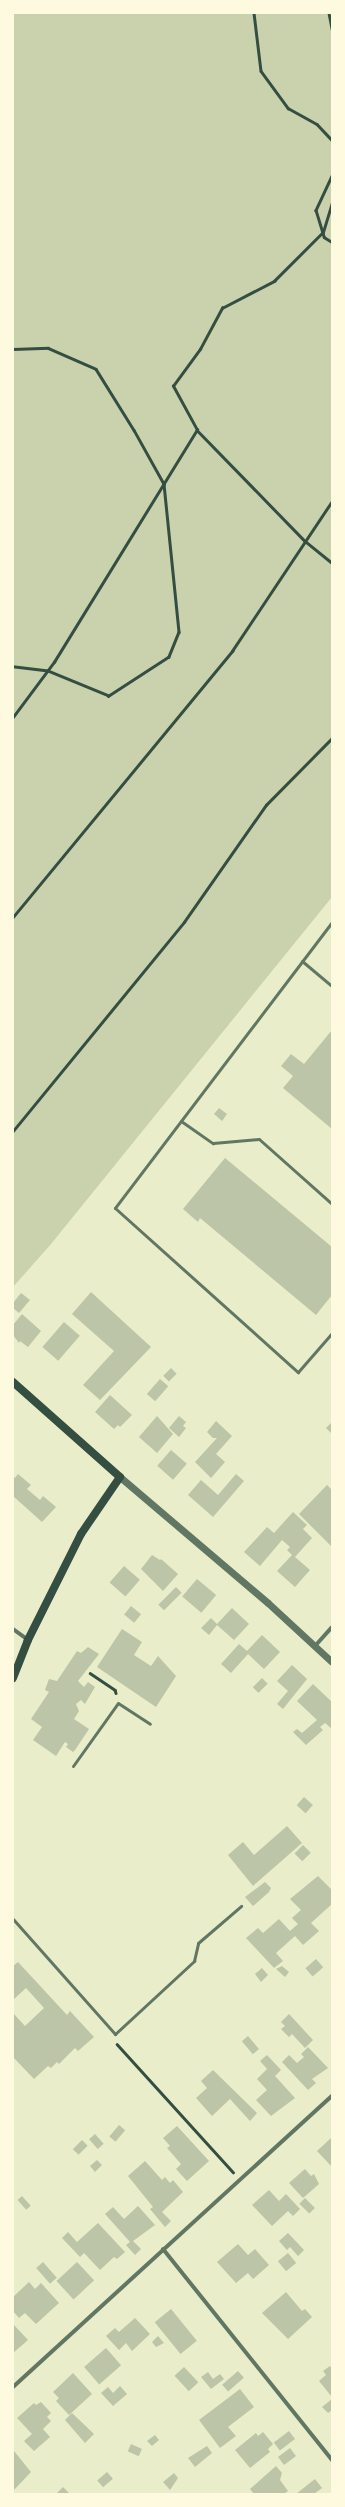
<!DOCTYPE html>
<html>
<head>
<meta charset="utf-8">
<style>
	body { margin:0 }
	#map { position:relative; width:345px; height:2507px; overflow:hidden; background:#e9edc9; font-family:"IBM Plex Sans",sans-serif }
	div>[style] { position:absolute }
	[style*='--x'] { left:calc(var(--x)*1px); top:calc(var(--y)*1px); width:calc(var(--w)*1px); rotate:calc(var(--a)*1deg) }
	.green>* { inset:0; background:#cad2ad }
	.building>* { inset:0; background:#bcc5a7; transform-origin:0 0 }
	.path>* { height:2.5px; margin:-1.25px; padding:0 1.25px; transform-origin:1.25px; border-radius:1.25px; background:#344e41 }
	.service>* { height:3px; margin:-1.5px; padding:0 1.5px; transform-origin:1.5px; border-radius:1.5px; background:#617663 }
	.minor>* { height:4px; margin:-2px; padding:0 2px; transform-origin:2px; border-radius:2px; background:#617663 }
	.tertiary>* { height:7px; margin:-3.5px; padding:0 3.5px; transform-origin:3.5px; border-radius:3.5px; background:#617663 }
	.secondary>* { height:8px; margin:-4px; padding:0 4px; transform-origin:4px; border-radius:4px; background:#344e41 }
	span { translate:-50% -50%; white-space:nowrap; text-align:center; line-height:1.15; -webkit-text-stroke:4px #fefae0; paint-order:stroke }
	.frame { position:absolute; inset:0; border:14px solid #fefae0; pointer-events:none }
</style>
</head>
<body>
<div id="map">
	<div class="green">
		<div style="clip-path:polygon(13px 13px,332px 13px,332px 897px,51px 1244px,13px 1287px)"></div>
	</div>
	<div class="building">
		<div style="clip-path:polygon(332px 1030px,332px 1129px,283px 1088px,293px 1076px,281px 1066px,291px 1054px,304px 1064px)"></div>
		<div style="clip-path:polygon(219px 1108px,227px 1114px,222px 1121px,214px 1114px)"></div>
		<div style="clip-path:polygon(225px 1158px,332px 1247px,332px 1295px,316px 1315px,200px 1218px,198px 1222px,183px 1209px)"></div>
		<div style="clip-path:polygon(91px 1292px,151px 1347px,100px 1400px,83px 1385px,114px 1351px,72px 1314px)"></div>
		<div style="clip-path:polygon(21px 1293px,30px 1300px,19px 1313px,13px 1308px,13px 1303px)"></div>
		<div style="clip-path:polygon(22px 1314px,41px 1331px,28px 1347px,20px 1341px,19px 1343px,13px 1335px,13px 1325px)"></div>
		<div style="left:64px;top:1322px;width:21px;height:33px;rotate:41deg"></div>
		<div style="left:171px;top:1368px;width:8px;height:11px;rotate:45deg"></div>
		<div style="left:160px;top:1379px;width:11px;height:20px;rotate:41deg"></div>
		<div style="clip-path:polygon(110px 1395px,132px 1415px,120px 1427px,118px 1425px,114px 1429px,95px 1412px)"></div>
		<div style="clip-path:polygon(157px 1416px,173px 1434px,157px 1453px,139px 1437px)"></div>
		<div style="clip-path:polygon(179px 1416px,186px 1422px,183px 1426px,186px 1428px,179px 1437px,169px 1428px)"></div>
		<div style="clip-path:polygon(216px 1421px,232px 1436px,216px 1454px,225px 1462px,211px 1478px,195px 1462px,217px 1438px,213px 1438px,207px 1432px)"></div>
		<div style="clip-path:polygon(332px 1422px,332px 1434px,326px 1428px)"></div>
		<div style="left:171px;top:1450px;width:21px;height:21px;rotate:41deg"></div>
		<div style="clip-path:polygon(18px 1474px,31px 1485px,27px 1489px,40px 1500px,43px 1496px,56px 1507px,42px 1522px,13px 1496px,13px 1476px,15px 1478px)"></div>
		<div style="clip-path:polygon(236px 1474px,244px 1481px,213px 1517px,188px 1495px,201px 1480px,218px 1495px)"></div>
		<div style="clip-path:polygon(327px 1485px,332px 1490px,332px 1547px,299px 1514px)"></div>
		<div style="clip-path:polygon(293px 1512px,307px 1525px,303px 1529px,312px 1538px,295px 1557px,310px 1570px,295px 1587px,277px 1571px,292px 1555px,287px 1550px,290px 1547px,282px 1540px,260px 1566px,244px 1552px,267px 1527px,274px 1533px)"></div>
		<div style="clip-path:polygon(152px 1555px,160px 1560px,161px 1559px,178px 1574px,163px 1591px,141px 1569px)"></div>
		<div style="left:124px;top:1566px;width:21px;height:22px;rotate:41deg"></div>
		<div style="left:197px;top:1579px;width:25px;height:23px;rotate:40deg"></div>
		<div style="left:176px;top:1587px;width:8px;height:25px;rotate:45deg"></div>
		<div style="left:131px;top:1606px;width:13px;height:11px;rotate:39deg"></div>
		<div style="clip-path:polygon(232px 1608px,249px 1624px,234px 1640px,217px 1625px,209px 1635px,201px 1628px,211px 1618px,217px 1624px)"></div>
		<div style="clip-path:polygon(122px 1629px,142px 1642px,134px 1655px,151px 1666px,158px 1656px,176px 1676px,156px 1707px,97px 1667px)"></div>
		<div style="clip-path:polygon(262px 1635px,280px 1652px,264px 1669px,248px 1654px,231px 1673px,221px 1664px,239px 1644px,247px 1651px)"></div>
		<div style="clip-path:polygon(88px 1647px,99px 1654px,78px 1681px,84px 1687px,88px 1682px,95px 1687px,85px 1704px,81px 1700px,76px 1704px,79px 1711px,74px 1719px,89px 1729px,75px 1750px,73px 1752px,66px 1747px,68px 1744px,65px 1742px,56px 1756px,33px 1740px,42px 1727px,31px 1719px,49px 1692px,45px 1690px,49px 1679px,57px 1681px,77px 1651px,81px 1653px)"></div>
		<div style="clip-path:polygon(292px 1665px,307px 1679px,283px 1709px,277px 1704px,288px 1691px,277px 1681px)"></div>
		<div style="left:262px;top:1678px;width:8px;height:13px;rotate:45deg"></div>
		<div style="clip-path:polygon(313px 1684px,332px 1702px,332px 1729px,325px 1723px,320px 1727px,323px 1730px,306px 1745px,293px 1732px,297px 1729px,302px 1733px,317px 1720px,297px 1701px)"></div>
		<div style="left:304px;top:1797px;width:12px;height:11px;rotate:42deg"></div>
		<div style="clip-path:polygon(287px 1826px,302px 1843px,253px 1886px,228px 1855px,243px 1842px,254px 1855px)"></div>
		<div style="left:303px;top:1845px;width:11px;height:12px;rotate:45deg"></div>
		<div style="clip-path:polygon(318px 1876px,332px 1890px,332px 1904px,311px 1923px,319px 1931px,303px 1945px,295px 1936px,276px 1953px,283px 1961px,274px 1968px,246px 1938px,258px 1928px,263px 1933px,279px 1919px,290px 1931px,298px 1924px,292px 1918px,301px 1910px,290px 1899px)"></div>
		<div style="clip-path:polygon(265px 1882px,271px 1888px,269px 1892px,253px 1906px,245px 1897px)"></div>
		<div style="left:316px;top:1959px;width:11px;height:14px;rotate:49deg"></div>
		<div style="clip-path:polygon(18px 1962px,67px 2015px,70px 2011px,94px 2037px,78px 2051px,75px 2048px,59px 2064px,57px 2062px,51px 2068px,48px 2066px,34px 2079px,13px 2057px,13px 2013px,25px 2026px,44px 2008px,26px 1988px,13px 2000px,13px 1966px)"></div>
		<div style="clip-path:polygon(282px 1966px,289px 1972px,285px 1977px,276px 1969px)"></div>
		<div style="clip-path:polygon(262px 1968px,268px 1975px,261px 1982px,255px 1974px)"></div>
		<div style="clip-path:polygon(289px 2014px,313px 2040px,305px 2048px,292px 2034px,289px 2037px,281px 2029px,285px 2026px,281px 2022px)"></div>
		<div style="left:248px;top:2036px;width:17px;height:8px;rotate:50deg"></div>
		<div style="clip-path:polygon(308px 2047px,328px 2068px,312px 2079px,316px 2083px,308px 2090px,282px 2062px,289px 2055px,297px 2063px,304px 2057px,301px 2054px)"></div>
		<div style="clip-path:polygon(267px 2055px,281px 2070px,275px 2076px,295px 2098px,271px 2116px,256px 2100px,267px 2090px,257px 2079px,267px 2069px,260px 2061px)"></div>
		<div style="clip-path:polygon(213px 2070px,257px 2113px,250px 2121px,230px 2099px,212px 2116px,196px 2098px,207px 2088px,201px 2081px)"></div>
		<div style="left:119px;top:2125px;width:8px;height:15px;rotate:40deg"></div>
		<div style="clip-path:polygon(177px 2126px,209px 2161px,187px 2181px,176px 2169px,181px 2164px,167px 2148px,170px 2146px,163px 2138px)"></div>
		<div style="left:95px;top:2134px;width:13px;height:8px;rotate:48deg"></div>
		<div style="clip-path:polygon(331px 2138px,332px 2140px,332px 2167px,317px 2151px)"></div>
		<div style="left:82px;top:2140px;width:8px;height:13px;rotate:45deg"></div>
		<div style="clip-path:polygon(97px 2160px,102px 2165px,95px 2172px,90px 2166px)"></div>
		<div style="clip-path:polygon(145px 2161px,162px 2180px,165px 2177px,170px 2183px,173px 2180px,183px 2192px,162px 2212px,171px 2221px,165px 2227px,150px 2209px,153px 2207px,128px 2176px)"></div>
		<div style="clip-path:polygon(305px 2169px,311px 2176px,314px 2174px,319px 2184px,303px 2198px,289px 2183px)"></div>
		<div style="clip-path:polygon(269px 2190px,279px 2201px,286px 2194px,300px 2209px,293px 2216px,288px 2211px,272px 2226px,252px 2205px)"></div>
		<div style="left:22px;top:2196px;width:13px;height:6px;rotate:48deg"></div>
		<div style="left:305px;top:2198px;width:14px;height:8px;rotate:45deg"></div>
		<div style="clip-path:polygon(138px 2206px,155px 2225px,133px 2241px,141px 2249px,135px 2255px,126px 2245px,130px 2242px,105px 2214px,113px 2207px,124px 2219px)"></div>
		<div style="clip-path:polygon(98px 2223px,125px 2252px,117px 2259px,114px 2257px,100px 2270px,84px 2253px,80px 2257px,62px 2238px,68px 2232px,77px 2242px)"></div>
		<div style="clip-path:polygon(288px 2233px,304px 2250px,298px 2256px,290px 2247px,287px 2250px,279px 2241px)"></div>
		<div style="clip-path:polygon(238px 2244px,248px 2255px,255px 2249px,269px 2265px,253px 2279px,248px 2273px,236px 2283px,217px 2262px)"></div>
		<div style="left:288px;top:2253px;width:13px;height:13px;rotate:51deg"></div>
		<div style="left:43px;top:2262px;width:21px;height:9px;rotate:49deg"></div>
		<div style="left:77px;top:2262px;width:25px;height:28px;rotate:47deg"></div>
		<div style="clip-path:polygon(29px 2282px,35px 2289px,41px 2283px,59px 2303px,36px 2324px,25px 2313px,19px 2318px,13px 2311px,13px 2297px)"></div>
		<div style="clip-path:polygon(286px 2292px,302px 2311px,305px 2309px,312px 2317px,288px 2339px,262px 2313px)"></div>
		<div style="left:171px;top:2309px;width:41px;height:21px;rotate:51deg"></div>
		<div style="clip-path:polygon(135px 2318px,150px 2334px,132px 2351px,126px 2343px,119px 2350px,106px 2336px,115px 2328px,119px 2332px)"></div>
		<div style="clip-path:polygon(13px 2324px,28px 2340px,13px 2353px)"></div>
		<div style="clip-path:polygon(158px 2336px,164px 2343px,156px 2347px,152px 2342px)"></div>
		<div style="left:106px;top:2348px;width:23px;height:29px;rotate:49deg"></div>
		<div style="clip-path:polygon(330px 2366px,332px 2369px,332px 2397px,319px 2381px,326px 2375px,323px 2371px)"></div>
		<div style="left:184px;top:2367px;width:21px;height:13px;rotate:47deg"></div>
		<div style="left:238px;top:2371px;width:9px;height:21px;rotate:49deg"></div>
		<div style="clip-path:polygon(208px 2372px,213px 2379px,220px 2374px,224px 2379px,211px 2389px,201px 2377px)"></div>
		<div style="clip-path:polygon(73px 2373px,92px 2394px,69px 2415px,56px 2401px,59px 2398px,53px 2392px)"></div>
		<div style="clip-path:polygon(120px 2386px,127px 2394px,113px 2406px,101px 2393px,108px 2387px,113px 2393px)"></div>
		<div style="clip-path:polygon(240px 2389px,254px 2407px,228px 2427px,236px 2436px,220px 2448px,199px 2420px)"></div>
		<div style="clip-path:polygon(332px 2399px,332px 2410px,328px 2413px,322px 2407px)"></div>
		<div style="clip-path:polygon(41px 2402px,51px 2413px,47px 2417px,51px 2421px,43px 2429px,50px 2437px,34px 2451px,24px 2441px,32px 2434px,17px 2418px,34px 2403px,36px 2405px)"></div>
		<div style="clip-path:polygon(72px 2413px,94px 2434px,85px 2443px,65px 2420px)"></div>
		<div style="left:289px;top:2431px;width:10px;height:19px;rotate:53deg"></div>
		<div style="clip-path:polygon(263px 2432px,273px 2444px,268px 2449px,270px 2452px,250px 2468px,235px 2450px,256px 2433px,258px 2436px)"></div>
		<div style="clip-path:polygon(155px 2435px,159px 2440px,152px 2446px,147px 2441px)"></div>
		<div style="left:131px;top:2444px;width:12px;height:8px;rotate:24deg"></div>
		<div style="clip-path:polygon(207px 2446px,212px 2453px,195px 2467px,188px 2458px)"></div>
		<div style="left:290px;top:2448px;width:10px;height:15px;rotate:53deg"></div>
		<div style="clip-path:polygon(14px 2451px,31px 2472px,13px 2491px,13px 2452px)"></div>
		<div style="clip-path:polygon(276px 2466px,282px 2473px,280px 2480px,288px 2491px,284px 2494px,254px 2494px,250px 2489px)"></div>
		<div style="left:107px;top:2472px;width:9px;height:13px;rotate:49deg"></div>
		<div style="clip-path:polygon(174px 2473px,178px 2478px,170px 2490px,163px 2482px)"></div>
		<div style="clip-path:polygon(315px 2479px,322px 2488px,314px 2494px,296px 2494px)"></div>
		<div style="clip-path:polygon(63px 2487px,70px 2494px,54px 2494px,57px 2493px)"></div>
	</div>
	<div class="path">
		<div style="--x:254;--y:13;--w:58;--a:83.1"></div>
		<div style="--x:261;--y:71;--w:46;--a:53.9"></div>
		<div style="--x:288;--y:108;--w:33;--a:29"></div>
		<div style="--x:317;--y:124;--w:22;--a:47"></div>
		<div style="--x:329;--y:13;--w:16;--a:79"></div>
		<div style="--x:332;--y:176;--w:38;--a:115"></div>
		<div style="--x:316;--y:210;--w:28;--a:73"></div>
		<div style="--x:324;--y:237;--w:9;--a:32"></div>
		<div style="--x:13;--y:349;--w:35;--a:-2"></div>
		<div style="--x:48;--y:348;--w:52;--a:23.6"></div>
		<div style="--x:96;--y:369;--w:72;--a:58.1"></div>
		<div style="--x:134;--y:430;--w:62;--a:60.9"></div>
		<div style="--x:164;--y:484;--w:149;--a:84.2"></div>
		<div style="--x:179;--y:632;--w:27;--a:112"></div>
		<div style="--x:169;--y:657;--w:72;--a:147"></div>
		<div style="--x:109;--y:696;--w:66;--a:-157.7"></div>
		<div style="--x:48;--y:671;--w:35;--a:-173"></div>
		<div style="--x:197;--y:430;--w:50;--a:-118.6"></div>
		<div style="--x:173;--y:386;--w:46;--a:-53.9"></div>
		<div style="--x:200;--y:349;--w:47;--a:-61.8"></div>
		<div style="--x:222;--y:308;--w:59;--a:-27.4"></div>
		<div style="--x:274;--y:281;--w:69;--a:-45"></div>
		<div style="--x:323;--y:232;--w:30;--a:-73"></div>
		<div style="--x:13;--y:717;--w:69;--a:-53.3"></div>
		<div style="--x:54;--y:662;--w:273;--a:-58.4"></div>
		<div style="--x:197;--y:430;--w:155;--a:45.8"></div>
		<div style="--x:305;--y:541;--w:35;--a:39"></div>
		<div style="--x:13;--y:917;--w:345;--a:-50.5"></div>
		<div style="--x:232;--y:651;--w:180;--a:-56.3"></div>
		<div style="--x:13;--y:1131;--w:270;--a:-50.7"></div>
		<div style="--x:184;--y:922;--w:143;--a:-55"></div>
		<div style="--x:266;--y:805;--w:94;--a:-45.4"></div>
		<div style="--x:90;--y:1673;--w:30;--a:34"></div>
		<div style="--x:115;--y:1690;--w:3;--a:72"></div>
		<div style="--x:117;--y:2044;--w:173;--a:47.8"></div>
	</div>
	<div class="service">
		<div style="--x:332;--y:922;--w:359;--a:127.2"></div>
		<div style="--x:115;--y:1208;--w:246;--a:41.9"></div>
		<div style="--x:298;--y:1372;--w:52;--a:-48.9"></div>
		<div style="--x:302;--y:961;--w:39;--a:40"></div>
		<div style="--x:181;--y:1121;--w:39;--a:35"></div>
		<div style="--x:213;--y:1143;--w:46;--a:-5"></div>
		<div style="--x:259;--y:1139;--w:98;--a:41.7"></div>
		<div style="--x:73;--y:1766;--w:77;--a:-54.5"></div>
		<div style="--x:118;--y:1703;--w:38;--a:33"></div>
		<div style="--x:13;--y:1919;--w:154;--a:48.4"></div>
		<div style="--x:115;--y:2034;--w:108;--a:-42.7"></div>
		<div style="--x:194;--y:1961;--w:18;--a:-77"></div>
		<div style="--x:198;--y:1943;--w:57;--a:-40.7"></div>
	</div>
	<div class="minor">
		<div style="--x:13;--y:1629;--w:19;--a:36"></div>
		<div style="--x:315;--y:1646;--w:25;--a:-48"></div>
		<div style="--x:163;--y:2249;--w:270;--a:51.3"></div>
		<div style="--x:13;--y:2387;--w:432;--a:-42.4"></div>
	</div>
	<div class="tertiary">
		<div style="--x:120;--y:1477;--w:194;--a:40.4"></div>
		<div style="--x:268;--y:1603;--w:87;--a:42.7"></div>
	</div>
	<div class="secondary">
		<div style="--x:13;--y:1382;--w:143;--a:41.6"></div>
		<div style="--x:120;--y:1477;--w:69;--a:124.4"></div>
		<div style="--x:81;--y:1534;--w:119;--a:116.6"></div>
		<div style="--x:28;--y:1640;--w:41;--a:111.5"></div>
	</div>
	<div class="frame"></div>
</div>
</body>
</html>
